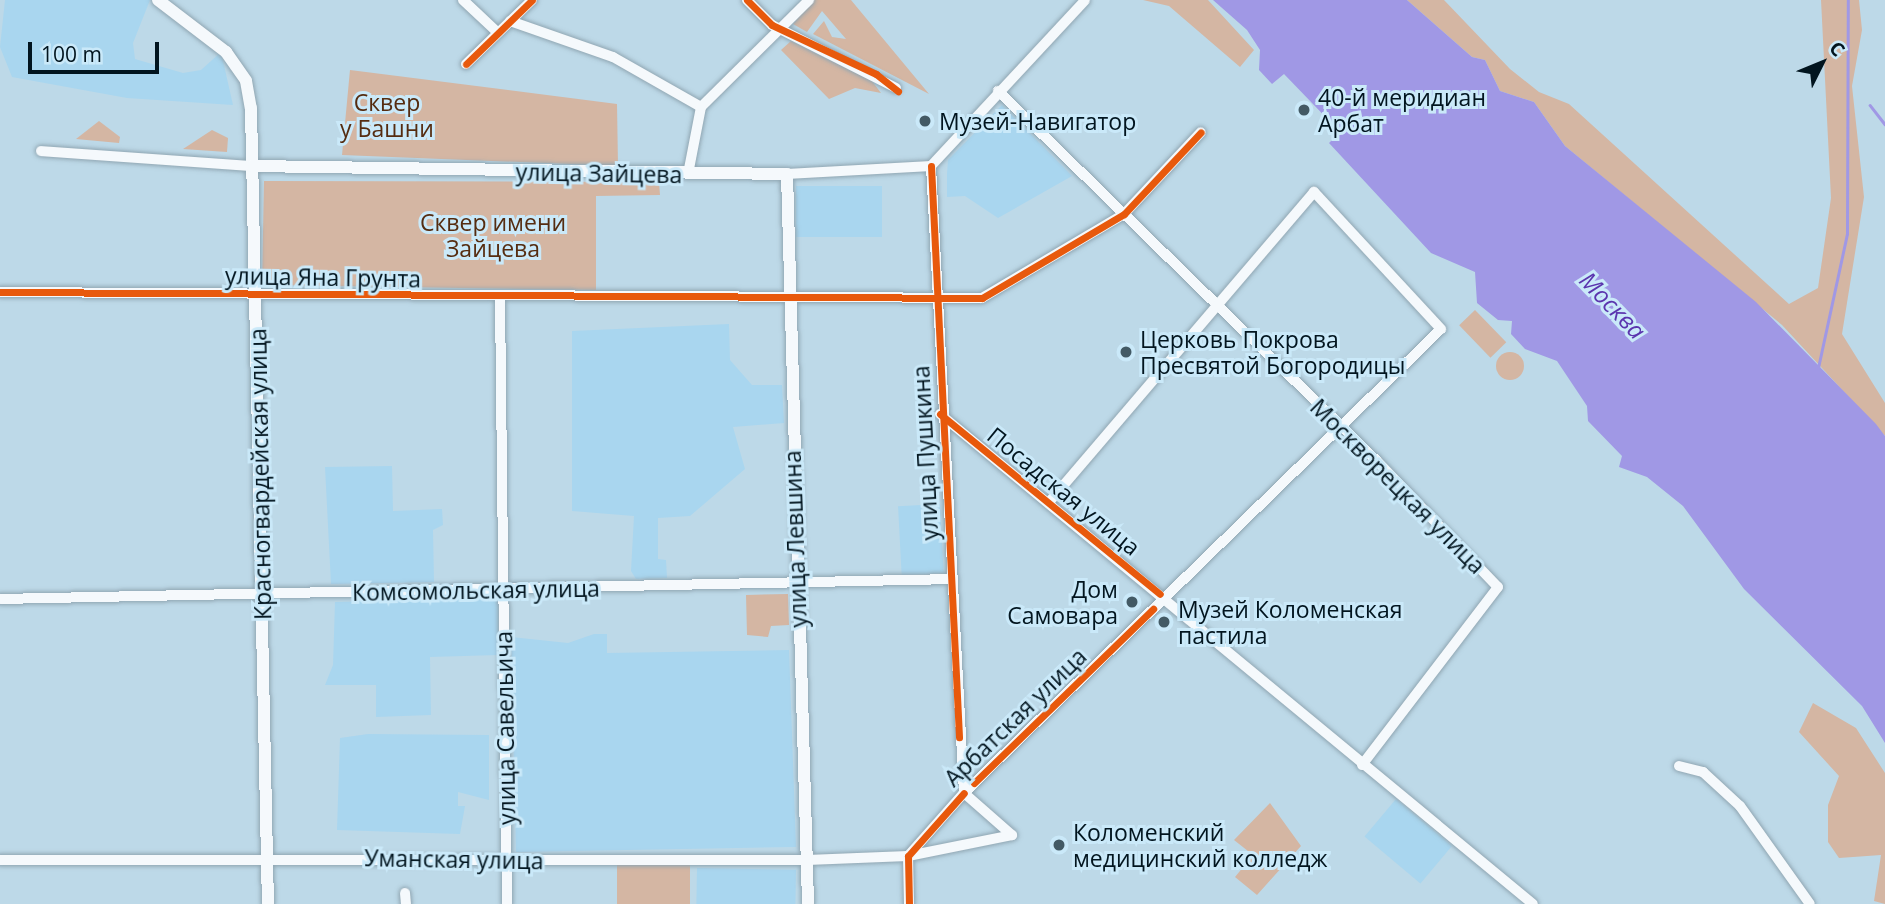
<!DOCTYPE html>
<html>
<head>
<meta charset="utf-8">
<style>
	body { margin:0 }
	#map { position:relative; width:1885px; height:904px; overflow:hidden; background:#bdd9e8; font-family:"Open Sans",sans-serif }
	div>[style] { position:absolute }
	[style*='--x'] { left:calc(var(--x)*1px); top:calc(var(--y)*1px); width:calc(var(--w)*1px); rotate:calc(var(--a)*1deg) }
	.built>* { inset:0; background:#a9d6ef; transform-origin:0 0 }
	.green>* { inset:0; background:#d4b6a3; transform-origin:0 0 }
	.round { border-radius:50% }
	.water>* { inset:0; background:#a098e5 }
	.stream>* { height:2.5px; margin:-1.25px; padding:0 1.25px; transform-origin:1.25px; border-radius:1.25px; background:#a098e5 }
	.roads { filter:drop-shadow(0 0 2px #90a6b2) drop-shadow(0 0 2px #90a6b2) }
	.minor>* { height:10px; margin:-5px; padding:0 5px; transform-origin:5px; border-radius:5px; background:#f5f9fc }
	.tertiary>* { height:12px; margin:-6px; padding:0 6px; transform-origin:6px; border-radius:6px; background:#f5f9fc }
	.cycleway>* { height:7px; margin:-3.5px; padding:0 3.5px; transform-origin:3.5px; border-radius:3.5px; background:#e8590c }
	.dots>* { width:19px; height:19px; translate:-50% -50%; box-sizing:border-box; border:4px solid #cae9f9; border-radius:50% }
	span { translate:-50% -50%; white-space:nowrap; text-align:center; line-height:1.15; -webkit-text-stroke:6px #cae9f9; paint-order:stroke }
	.poi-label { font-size:23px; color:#02151f }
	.left { translate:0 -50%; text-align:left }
	.right { translate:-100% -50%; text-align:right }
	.park-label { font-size:23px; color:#552c10 }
	.street-label { font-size:23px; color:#02151f }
	.water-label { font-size:24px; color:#5b35ae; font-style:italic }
	.north { position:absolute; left:1787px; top:28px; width:70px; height:70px; -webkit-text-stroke:5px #cae9f9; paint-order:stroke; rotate:47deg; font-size:19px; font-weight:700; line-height:28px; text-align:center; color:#02151f }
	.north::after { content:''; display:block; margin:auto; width:24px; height:32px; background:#02151f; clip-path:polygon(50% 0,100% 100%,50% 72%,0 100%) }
	.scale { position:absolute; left:28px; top:42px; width:131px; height:32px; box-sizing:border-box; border:4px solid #02151f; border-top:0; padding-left:9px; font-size:21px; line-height:24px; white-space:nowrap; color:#02151f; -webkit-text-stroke:5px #cae9f9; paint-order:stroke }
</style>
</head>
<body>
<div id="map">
	<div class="built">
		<div style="clip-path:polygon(5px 0,150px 0,133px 43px,135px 59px,183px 73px,201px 70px,221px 52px,233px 105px,127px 98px,12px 77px,0 47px)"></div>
		<div style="clip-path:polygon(1002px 105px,1072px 176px,998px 218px,965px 196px,947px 197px,947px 174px,948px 160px)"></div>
		<div style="left:882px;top:186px;width:51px;height:86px;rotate:90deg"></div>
		<div style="clip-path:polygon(729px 324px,730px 360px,752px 385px,782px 385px,784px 423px,733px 427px,745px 469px,690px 516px,658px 518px,658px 559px,666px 560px,667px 578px,636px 579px,631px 571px,634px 516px,572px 511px,572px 331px)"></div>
		<div style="clip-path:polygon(392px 466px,393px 511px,442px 509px,443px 525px,433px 530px,434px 582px,331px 584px,325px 467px)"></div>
		<div style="left:940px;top:504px;width:69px;height:42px;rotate:87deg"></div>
		<div style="clip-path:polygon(498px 598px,498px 655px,430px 657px,431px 715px,376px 717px,376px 685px,325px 685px,333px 665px,335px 602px)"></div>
		<div style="clip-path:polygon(594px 634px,607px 634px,607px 653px,789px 650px,796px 847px,516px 852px,511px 637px,568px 643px)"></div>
		<div style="clip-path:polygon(368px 734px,489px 735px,489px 800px,458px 792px,458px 806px,465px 806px,460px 834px,337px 830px,340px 738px)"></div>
		<div style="left:1396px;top:799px;width:73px;height:49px;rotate:40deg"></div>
		<div style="left:697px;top:868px;width:99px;height:36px;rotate:1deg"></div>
	</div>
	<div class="green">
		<div style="clip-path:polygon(813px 0,851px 0,929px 94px,813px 34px,824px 21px,832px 37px,846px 39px,822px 11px,807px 32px,793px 24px)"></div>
		<div style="clip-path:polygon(1143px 0,1208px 0,1254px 50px,1240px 67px,1169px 6px)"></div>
		<div style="clip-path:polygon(1407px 0,1444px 0,1510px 69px,1539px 92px,1569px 104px,1789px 304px,1818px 288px,1831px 198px,1821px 0,1859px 0,1862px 30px,1852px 86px,1864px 197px,1842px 334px,1885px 403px,1885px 436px,1782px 325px,1565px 146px,1534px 102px,1500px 91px,1485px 60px,1472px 57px)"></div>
		<div style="clip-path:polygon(791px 41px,872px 81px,881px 93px,855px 88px,829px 99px,781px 50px)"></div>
		<div style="clip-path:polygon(350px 70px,617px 104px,618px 166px,342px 155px)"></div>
		<div style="clip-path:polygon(99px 121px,120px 137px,119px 143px,76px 139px)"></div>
		<div style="clip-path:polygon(212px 130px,228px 138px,227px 152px,183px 149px)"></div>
		<div style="clip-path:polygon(264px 181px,659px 182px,660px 195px,596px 196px,596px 290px,262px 285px)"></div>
		<div style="left:1475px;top:310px;width:45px;height:22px;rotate:46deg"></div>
		<div class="round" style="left:1496px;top:352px;width:28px;height:28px"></div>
		<div style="clip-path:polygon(788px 594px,789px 625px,771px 626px,768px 637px,747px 635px,746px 595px)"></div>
		<div style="clip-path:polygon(1813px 703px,1856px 728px,1885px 773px,1885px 904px,1874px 901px,1881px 855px,1839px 858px,1828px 842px,1828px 805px,1839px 776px,1799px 732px)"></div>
		<div style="clip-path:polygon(1270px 803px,1301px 846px,1257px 895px,1235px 877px,1253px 855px,1234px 840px)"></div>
		<div style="left:617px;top:860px;width:73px;height:44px"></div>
	</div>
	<div class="water">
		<div style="clip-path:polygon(1213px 0,1407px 0,1472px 57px,1485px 60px,1500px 91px,1534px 102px,1565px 146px,1756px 302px,1876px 424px,1885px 436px,1885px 743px,1862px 706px,1744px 589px,1683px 506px,1647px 477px,1619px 467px,1622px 456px,1588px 421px,1587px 406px,1557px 361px,1525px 349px,1511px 334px,1512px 321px,1498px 320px,1477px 303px,1475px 272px,1431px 253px,1329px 143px,1340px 132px,1284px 74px,1272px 84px,1259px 70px,1260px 50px,1247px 30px)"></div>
	</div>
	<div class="stream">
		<div style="--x:1870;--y:105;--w:24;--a:52"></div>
		<div style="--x:1818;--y:368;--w:137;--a:-77.8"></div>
		<div style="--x:1847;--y:234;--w:234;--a:-89.8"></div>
	</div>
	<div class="roads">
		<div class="minor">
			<div style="--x:463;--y:0;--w:47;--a:43.3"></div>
			<div style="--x:747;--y:0;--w:35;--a:45"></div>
			<div style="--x:772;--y:25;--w:139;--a:26.9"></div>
			<div style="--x:510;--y:21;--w:109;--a:19.3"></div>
			<div style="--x:613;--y:57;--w:101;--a:29.6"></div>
			<div style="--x:466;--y:64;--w:92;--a:-44.1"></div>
			<div style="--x:998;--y:91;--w:528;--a:44.31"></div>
			<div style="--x:1376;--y:460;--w:176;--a:46.2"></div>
			<div style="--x:1498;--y:587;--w:224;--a:127.4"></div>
			<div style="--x:41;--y:151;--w:212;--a:4.1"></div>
			<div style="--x:931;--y:166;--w:628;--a:86.99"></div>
			<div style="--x:688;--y:174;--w:68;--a:-79"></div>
			<div style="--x:701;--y:107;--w:152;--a:-44.7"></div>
			<div style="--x:787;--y:174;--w:144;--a:-3.2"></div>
			<div style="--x:931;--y:166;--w:226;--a:-47.1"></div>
			<div style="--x:0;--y:292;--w:982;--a:0.35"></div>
			<div style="--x:982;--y:298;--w:165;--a:-30.6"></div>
			<div style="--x:1124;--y:214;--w:112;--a:-46.8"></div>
			<div style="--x:500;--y:299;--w:605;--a:89.34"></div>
			<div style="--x:940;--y:414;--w:769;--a:39.57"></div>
			<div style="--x:0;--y:599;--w:951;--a:-1.2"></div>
			<div style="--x:1679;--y:766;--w:25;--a:14"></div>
			<div style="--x:1703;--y:772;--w:50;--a:42.6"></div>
			<div style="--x:1740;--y:806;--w:120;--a:54.5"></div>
			<div style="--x:964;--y:793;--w:64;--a:41.2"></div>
			<div style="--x:908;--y:856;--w:84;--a:-48.4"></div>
			<div style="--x:964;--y:793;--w:665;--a:-44.21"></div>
			<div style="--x:1441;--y:329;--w:187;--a:-132.8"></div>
			<div style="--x:1314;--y:192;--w:408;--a:130.5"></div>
			<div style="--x:908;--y:856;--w:48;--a:88.8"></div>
			<div style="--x:0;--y:860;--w:807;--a:0"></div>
			<div style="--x:807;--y:860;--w:101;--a:-2.3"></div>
			<div style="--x:908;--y:856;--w:106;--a:-11.4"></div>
			<div style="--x:405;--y:893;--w:11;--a:85"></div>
		</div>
		<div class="tertiary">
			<div style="--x:158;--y:0;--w:86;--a:37.4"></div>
			<div style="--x:226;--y:52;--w:35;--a:55"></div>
			<div style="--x:246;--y:81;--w:27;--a:80"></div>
			<div style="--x:251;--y:108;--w:796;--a:88.78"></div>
			<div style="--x:252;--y:166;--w:535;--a:0.86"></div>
			<div style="--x:787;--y:174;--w:730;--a:88.35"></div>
		</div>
	</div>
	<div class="cycleway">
		<div style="--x:747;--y:0;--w:35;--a:45"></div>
		<div style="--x:772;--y:25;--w:115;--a:25.2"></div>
		<div style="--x:876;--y:74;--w:28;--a:38"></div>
		<div style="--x:466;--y:64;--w:92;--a:-44.1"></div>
		<div style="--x:931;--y:166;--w:572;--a:87.19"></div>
		<div style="--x:0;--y:292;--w:982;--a:0.35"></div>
		<div style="--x:982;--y:298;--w:165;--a:-30.6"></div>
		<div style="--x:1124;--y:214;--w:112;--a:-46.8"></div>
		<div style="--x:940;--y:414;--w:284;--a:39.3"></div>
		<div style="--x:974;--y:783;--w:250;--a:-44.2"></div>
		<div style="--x:909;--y:904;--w:48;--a:-91.2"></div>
		<div style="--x:908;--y:856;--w:84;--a:-48.4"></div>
	</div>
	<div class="dots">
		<div style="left:1304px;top:110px;background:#435a65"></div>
		<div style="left:925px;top:121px;background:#435a65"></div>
		<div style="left:1126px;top:352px;background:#435a65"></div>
		<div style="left:1132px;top:602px;background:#435a65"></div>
		<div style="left:1164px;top:622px;background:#435a65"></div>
		<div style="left:1059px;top:845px;background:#435a65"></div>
	</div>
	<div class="poi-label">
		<span class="left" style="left:1318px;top:110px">40-й меридиан<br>Арбат</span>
		<span class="left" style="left:939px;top:121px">Музей-Навигатор</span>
		<span class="left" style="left:1140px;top:352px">Церковь Покрова<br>Пресвятой Богородицы</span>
		<span class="right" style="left:1118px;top:602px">Дом<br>Самовара</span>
		<span class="left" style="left:1178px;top:622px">Музей Коломенская<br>пастила</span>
		<span class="left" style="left:1073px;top:845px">Коломенский<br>медицинский колледж</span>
	</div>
	<div class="park-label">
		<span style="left:387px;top:115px">Сквер<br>у Башни</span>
		<span style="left:493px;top:235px">Сквер имени<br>Зайцева</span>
	</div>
	<div class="street-label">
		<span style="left:599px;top:173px;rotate:1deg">улица Зайцева</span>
		<span style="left:323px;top:277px;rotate:1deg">улица Яна Грунта</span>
		<span style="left:925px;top:453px;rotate:-93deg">улица Пушкина</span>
		<span style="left:260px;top:474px;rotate:-91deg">Красногвардейская улица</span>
		<span style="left:1398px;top:486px;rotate:45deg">Москворецкая улица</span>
		<span style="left:1064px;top:491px;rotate:39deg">Посадская улица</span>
		<span style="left:795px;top:539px;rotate:-92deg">улица Левшина</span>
		<span style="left:476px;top:590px;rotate:-1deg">Комсомольская улица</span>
		<span style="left:1015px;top:717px;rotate:-44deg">Арбатская улица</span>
		<span style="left:505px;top:728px;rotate:-91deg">улица Савельича</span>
		<span style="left:454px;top:859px;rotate:1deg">Уманская улица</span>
	</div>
	<div class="water-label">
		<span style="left:1613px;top:305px;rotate:46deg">Москва</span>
	</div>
	<div class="north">С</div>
	<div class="scale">100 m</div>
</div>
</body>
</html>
